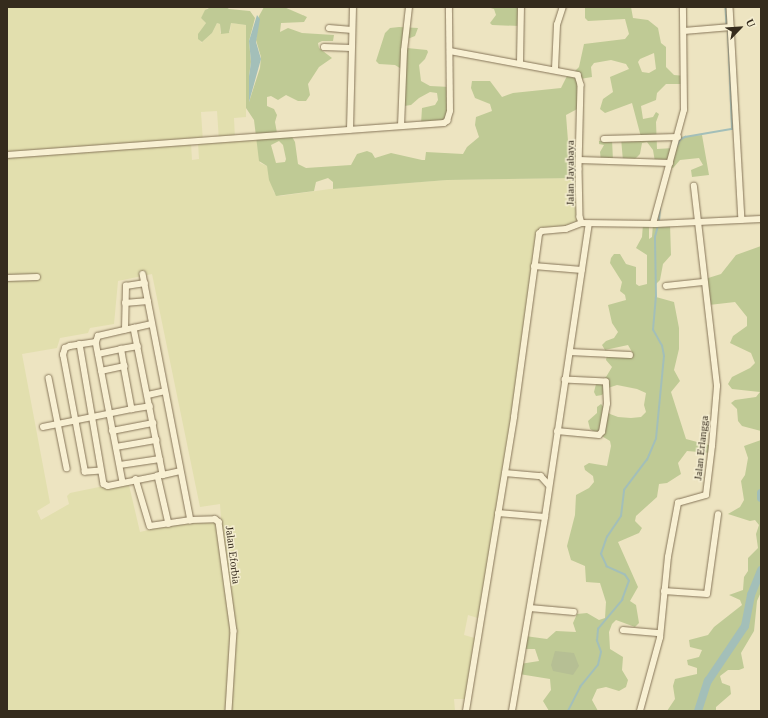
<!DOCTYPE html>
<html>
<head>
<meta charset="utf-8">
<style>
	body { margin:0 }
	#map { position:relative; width:768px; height:718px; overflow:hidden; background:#ede4c1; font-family:Georgia,serif }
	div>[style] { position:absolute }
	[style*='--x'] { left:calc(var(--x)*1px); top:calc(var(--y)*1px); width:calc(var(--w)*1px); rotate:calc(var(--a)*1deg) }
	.farmland>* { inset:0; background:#e2dfae }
	.green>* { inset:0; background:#bfca95 }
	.cemetery>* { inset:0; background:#b6bf94 }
	.water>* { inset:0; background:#a3bfb9 }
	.stream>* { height:1.5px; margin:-0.75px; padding:0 0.75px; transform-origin:0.75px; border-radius:0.75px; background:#a3bfb9 }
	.river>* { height:8px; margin:-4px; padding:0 4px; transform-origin:4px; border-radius:4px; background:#a3bfb9 }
	.roads { filter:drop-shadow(0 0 1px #867559) drop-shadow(0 0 1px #867559) }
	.minor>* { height:5.5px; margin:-2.75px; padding:0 2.75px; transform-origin:2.75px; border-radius:2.75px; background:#f8f0d3 }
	span { translate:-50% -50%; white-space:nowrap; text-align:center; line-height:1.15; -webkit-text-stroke:3px #f4edd0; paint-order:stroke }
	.street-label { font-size:11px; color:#352b1d }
	.frame { position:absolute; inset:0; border:8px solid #352b1d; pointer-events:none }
	.north { position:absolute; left:720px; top:8px; width:40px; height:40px; -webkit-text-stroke:3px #f4edd0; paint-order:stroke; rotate:65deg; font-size:11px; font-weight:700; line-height:16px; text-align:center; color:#352b1d }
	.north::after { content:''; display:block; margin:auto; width:14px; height:18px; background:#352b1d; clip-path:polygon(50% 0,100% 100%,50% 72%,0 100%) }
</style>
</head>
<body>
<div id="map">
	<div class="farmland">
		<div style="clip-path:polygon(evenodd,7px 7px,211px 7px,207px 8px,201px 18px,206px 23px,199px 33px,201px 43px,212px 33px,217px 23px,220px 24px,220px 33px,230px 32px,231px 23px,246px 25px,246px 117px,234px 118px,235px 139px,258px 138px,260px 163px,267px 166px,274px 193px,280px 196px,330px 189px,447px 180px,579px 178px,581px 220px,566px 229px,542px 231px,481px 619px,468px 615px,464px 635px,478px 639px,468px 699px,454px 699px,455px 711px,7px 711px,7px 7px,217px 111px,219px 141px,203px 142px,201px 112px,217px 111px,7px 7px,191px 143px,198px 143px,199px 159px,192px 160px,191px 143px,7px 7px,152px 274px,200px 507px,220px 504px,221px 519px,191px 520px,140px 532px,128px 481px,70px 493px,67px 496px,69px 504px,41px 520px,37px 511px,50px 503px,22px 354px,57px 348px,60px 338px,88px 333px,90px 328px,114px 324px,118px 281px,152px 274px)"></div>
	</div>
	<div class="green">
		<div style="clip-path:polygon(evenodd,226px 7px,229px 9px,250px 11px,255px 18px,249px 41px,251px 62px,249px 76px,249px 102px,260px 68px,261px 57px,256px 40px,259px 16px,264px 7px,284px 7px,307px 17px,304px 22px,281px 23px,280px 32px,288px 28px,302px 33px,334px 35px,333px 41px,322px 41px,318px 43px,319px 48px,332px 58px,319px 67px,308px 84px,310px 95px,306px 101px,298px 101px,286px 95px,278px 100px,271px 96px,267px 97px,267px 106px,274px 109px,277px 115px,275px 122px,277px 133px,291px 135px,295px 142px,298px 164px,306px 168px,351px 165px,357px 154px,367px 151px,372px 153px,375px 158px,391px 153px,422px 160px,425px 160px,426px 152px,463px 154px,467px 147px,479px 137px,475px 125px,476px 117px,492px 111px,490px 104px,475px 98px,471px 88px,472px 81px,490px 81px,502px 97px,513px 93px,561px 88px,569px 72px,573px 73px,579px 67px,584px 44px,625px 39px,629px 34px,625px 19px,588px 21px,585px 18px,585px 8px,631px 7px,633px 18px,648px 20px,658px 28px,661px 43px,666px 47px,666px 67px,674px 75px,685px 76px,685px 84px,666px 84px,657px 93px,656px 100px,641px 106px,643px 119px,653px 117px,656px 112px,659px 114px,656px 122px,657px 149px,674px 148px,678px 137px,702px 135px,709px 175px,692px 177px,691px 170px,703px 165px,699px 158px,680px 160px,673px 168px,669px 168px,670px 163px,655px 162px,653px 150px,647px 142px,642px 143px,640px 154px,633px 161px,623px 161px,621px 138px,641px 137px,632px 103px,605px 113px,600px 109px,603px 99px,613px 92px,610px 77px,629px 69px,626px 64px,611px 60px,594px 63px,591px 67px,592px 77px,580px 79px,581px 107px,566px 115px,568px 141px,573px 141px,573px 147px,579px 147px,579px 178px,447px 180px,333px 189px,333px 182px,328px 178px,316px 182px,314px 191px,276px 196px,269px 180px,267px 166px,259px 161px,254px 120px,246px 108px,246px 25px,231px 23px,229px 33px,221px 34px,220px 24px,217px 23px,212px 33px,202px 42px,198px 39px,198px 34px,206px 23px,201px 18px,205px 10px,211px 7px,226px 7px,654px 53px,656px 69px,649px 73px,642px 72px,638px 62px,640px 59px,654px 53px,226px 7px,279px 141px,283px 145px,286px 159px,285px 162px,276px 163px,271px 145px,279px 141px)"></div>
		<div style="clip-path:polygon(487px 7px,521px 7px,520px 26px,492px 25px,490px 23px,496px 15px,494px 9px)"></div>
		<div style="clip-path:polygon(399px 27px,418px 28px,415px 36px,405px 40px,407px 48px,427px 50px,428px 52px,425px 59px,419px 65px,421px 81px,430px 86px,450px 87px,447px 121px,421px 124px,422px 108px,435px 105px,438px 100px,437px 93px,430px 92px,419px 98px,411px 105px,404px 106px,403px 70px,395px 65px,379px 64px,376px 61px,385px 33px,390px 28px)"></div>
		<div style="clip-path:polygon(612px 139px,613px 161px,601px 161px,600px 152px,604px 145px,599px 144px,599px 141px)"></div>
		<div style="clip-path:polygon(643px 224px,649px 224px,649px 239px,652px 237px,653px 224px,670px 224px,671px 255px,663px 264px,660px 280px,655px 285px,656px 297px,674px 302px,679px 328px,679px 349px,674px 370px,680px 381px,671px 392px,686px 439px,712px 446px,711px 453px,687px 451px,678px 463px,681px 474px,667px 483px,659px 484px,657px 497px,636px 516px,635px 521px,642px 528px,639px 533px,618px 542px,638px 587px,630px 601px,636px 605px,639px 623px,635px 627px,616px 620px,612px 624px,609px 632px,610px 649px,623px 657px,622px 670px,628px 680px,626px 687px,619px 691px,606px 687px,597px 689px,592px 700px,598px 711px,549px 711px,543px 701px,551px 690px,550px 679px,519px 674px,520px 664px,539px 661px,535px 649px,523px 649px,525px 636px,547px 639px,556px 631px,576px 632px,573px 623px,577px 614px,587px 613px,599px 620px,605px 618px,606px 602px,600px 583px,586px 582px,585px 566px,571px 560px,567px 546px,575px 515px,576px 495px,589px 488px,594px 482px,593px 476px,585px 470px,584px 466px,589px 463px,607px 466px,611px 446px,610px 441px,590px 429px,588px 421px,597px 413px,597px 407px,601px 404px,610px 414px,618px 417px,631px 418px,641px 417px,646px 412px,644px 405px,646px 393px,637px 389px,617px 385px,608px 388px,602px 395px,596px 396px,594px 392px,596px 384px,606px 377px,612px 367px,606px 360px,607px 355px,630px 356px,632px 352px,628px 345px,605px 350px,602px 345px,606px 341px,614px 338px,618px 332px,612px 323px,608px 305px,626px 300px,625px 295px,620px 291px,622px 282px,610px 263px,611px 258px,614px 254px,620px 254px,626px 264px,636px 267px,636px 284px,639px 286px,647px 284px,647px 255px,636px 248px,642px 237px)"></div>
		<div style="clip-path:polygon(761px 246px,761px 431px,742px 426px,738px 421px,737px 409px,731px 403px,735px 400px,756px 397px,760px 392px,732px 389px,728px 384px,732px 377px,750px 368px,755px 363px,751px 353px,730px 343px,733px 336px,747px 326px,747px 317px,735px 302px,709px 305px,705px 279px,721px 274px,736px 255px)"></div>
		<div style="clip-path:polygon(761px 440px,761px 592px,757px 601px,754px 631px,741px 653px,744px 668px,739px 670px,728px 670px,720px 676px,722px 683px,730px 686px,731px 694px,716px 707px,716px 711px,667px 711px,675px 699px,673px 686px,675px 679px,697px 674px,697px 668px,688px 665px,687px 660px,699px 657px,702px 650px,690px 647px,689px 640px,708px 635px,714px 627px,742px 605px,740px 600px,729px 595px,743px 590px,744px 577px,748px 571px,748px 558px,758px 548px,756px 534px,759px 525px,755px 520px,750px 521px,728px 514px,740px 507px,744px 500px,741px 481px,745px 475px,748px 458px,744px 446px)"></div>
	</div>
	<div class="cemetery">
		<div style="clip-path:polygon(555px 651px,574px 653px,579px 666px,573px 675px,553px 671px,551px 665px)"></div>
	</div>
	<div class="water">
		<div style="clip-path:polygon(257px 15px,260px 19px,256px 42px,261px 59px,249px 102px,249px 76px,251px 62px,249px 41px)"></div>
	</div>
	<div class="stream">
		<div style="--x:726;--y:7;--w:18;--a:87"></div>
		<div style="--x:677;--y:146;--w:7;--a:-63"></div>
		<div style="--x:680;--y:140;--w:6;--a:-31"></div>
		<div style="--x:685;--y:137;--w:48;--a:-9.7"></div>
		<div style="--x:732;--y:129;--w:100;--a:-92.3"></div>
		<div style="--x:659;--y:222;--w:14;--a:-86"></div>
		<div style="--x:568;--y:711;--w:27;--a:-63"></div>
		<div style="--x:580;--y:687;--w:28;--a:-51"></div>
		<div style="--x:598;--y:665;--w:13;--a:-77"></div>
		<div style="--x:601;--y:652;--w:12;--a:-110"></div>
		<div style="--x:597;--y:641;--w:12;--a:-85"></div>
		<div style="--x:598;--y:629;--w:38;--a:-50"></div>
		<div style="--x:622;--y:600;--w:20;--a:-70"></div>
		<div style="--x:629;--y:581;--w:7;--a:-124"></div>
		<div style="--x:625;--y:575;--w:20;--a:-156"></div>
		<div style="--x:607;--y:567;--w:14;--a:-115"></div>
		<div style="--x:601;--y:554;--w:18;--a:-71"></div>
		<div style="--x:607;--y:537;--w:25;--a:-56"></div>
		<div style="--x:621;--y:516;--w:26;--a:-83"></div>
		<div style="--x:624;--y:490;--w:38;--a:-53"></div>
		<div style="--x:647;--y:460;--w:23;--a:-67"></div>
		<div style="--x:656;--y:439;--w:83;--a:-84.5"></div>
		<div style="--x:664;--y:356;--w:10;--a:-101"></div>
		<div style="--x:662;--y:346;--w:18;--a:-119"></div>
		<div style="--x:653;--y:330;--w:33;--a:-85"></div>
		<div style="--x:656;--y:297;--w:60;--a:-91"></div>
		<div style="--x:655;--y:237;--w:11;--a:-75"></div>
	</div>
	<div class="river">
		<div style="--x:761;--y:493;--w:5;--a:90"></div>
		<div style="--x:698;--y:711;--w:32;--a:-72"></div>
		<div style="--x:708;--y:681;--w:66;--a:-56.1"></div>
		<div style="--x:745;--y:626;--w:32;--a:-79"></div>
		<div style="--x:751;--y:595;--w:27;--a:-68"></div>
	</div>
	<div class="roads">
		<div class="minor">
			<div style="--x:730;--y:7;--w:213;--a:86.8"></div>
			<div style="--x:329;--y:28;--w:23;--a:5"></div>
			<div style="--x:684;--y:31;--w:47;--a:-4.9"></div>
			<div style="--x:324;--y:47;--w:27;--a:2"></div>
			<div style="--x:450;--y:51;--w:130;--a:10.6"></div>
			<div style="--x:578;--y:75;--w:10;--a:73"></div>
			<div style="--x:581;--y:85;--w:84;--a:91.4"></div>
			<div style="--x:579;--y:169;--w:48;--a:88.8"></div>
			<div style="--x:580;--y:217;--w:6;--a:72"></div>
			<div style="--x:582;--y:223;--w:74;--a:0.8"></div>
			<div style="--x:656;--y:224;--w:105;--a:-2.7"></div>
			<div style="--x:520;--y:63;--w:56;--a:-89"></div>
			<div style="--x:555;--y:69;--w:44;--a:-87.4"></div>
			<div style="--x:557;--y:25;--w:19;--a:-72"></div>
			<div style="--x:401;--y:126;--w:75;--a:-87.7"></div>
			<div style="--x:404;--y:51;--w:44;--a:-83.5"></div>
			<div style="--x:350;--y:130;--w:123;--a:-88.6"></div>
			<div style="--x:604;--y:139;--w:74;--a:-1.5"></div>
			<div style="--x:7;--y:155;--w:438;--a:-4.2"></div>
			<div style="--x:444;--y:123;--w:4;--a:-34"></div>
			<div style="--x:447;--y:121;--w:10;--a:-73"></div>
			<div style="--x:450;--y:111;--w:104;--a:-90.6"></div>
			<div style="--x:579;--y:160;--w:91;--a:1.9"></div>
			<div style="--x:653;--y:224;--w:118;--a:-74.8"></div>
			<div style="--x:684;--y:110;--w:103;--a:-90.6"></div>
			<div style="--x:534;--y:266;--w:48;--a:4.8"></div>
			<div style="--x:143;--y:274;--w:251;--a:79"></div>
			<div style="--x:7;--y:278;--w:30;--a:-2"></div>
			<div style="--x:666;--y:286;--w:37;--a:-6"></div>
			<div style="--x:125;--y:303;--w:23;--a:-5"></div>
			<div style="--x:134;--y:328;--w:18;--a:-13"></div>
			<div style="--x:125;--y:330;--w:44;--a:-88.7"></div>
			<div style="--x:126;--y:286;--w:19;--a:-9"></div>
			<div style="--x:96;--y:342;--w:6;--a:-72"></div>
			<div style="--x:98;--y:336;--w:37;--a:-13"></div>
			<div style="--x:134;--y:328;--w:150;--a:78.8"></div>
			<div style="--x:163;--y:475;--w:5;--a:169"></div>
			<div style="--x:158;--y:476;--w:49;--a:77.1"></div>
			<div style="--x:80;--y:344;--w:142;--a:80.3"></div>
			<div style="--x:104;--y:484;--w:4;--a:27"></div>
			<div style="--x:108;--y:486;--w:51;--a:-11.3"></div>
			<div style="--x:570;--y:352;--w:60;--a:2.9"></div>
			<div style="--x:98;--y:354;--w:24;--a:-12"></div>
			<div style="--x:124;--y:366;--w:17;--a:-100"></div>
			<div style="--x:121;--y:349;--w:17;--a:-10"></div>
			<div style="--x:101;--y:371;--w:24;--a:-12"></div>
			<div style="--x:124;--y:366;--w:44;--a:79.5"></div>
			<div style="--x:132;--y:409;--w:18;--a:-9"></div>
			<div style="--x:49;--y:378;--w:92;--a:78.7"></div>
			<div style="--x:148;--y:395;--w:17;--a:-13"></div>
			<div style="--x:43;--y:427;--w:91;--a:-11.4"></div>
			<div style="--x:112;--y:431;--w:42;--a:-11"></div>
			<div style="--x:557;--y:431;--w:42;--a:5.4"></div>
			<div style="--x:599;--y:435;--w:4;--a:-45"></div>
			<div style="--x:602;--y:432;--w:28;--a:-80"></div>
			<div style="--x:607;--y:404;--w:22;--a:-93"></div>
			<div style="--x:606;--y:382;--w:41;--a:-177.2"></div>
			<div style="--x:116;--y:447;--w:41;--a:-9.9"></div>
			<div style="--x:120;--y:465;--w:40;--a:-8.5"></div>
			<div style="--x:101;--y:471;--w:16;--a:176"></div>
			<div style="--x:85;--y:472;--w:119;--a:-100.6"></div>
			<div style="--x:63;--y:355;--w:7;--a:-74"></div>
			<div style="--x:65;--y:348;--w:5;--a:-22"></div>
			<div style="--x:70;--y:346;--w:26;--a:-9"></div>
			<div style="--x:96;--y:342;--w:143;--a:79.1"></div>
			<div style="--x:505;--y:473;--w:36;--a:5"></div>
			<div style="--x:541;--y:476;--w:12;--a:48"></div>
			<div style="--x:163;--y:475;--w:17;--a:-13"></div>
			<div style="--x:136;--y:479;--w:49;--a:73.4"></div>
			<div style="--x:150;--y:526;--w:41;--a:-8.3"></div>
			<div style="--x:191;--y:520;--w:24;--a:-2"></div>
			<div style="--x:215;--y:519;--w:5;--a:37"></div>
			<div style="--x:219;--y:522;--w:110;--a:82.2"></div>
			<div style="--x:234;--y:631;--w:80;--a:93.6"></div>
			<div style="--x:498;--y:513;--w:47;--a:4.9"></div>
			<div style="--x:664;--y:591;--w:43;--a:4"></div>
			<div style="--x:707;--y:594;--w:80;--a:-82.1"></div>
			<div style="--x:530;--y:608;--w:44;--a:5.2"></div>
			<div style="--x:623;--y:630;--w:37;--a:5"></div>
			<div style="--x:466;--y:711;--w:298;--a:-80.7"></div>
			<div style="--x:514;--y:417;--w:185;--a:-82.2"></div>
			<div style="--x:539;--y:234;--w:4;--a:-45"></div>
			<div style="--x:542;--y:231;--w:24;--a:-5"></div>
			<div style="--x:566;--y:229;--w:17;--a:-21"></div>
			<div style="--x:512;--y:711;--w:197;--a:-80.3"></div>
			<div style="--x:545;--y:517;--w:296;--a:-81.5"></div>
			<div style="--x:640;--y:711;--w:76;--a:-74.7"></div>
			<div style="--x:660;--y:638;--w:81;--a:-84.4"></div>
			<div style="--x:668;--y:557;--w:55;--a:-79.5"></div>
			<div style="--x:678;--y:503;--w:29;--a:-16"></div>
			<div style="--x:706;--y:495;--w:49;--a:-83"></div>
			<div style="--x:712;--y:446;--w:60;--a:-85.2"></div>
			<div style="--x:717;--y:386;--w:201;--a:-96.6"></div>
		</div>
	</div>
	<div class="street-label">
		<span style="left:570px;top:173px;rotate:-90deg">Jalan Jayabaya</span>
		<span style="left:701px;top:448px;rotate:-84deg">Jalan Erlangga</span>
		<span style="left:233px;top:555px;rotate:83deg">Jalan Eforbia</span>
	</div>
	<div class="frame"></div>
	<div class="north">U</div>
</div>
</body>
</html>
